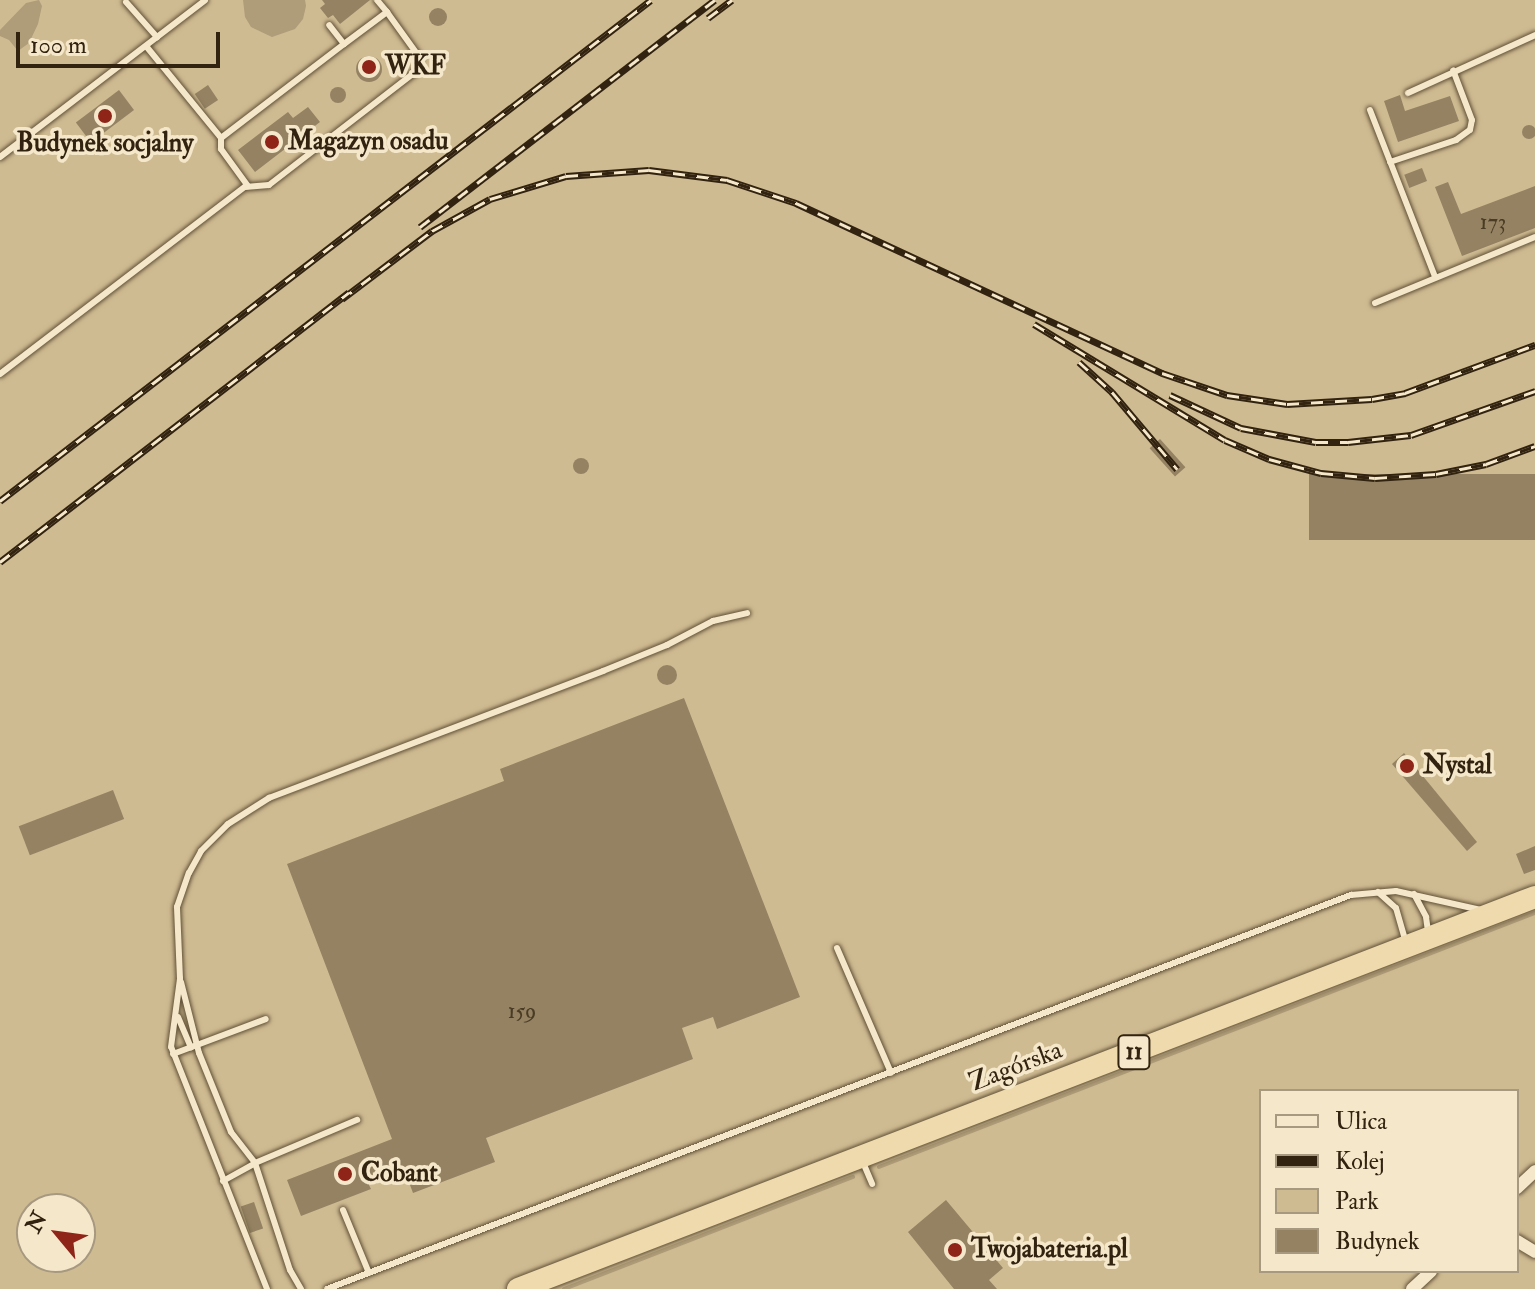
<!DOCTYPE html>
<html>
<head>
<meta charset="utf-8">
<style>
	body { margin:0 }
	#map { position:relative; width:1535px; height:1289px; overflow:hidden; background:#efdaad; font-family:"IM FELL Double Pica",serif }
	div>[style] { position:absolute }
	[style*='--x'] { left:calc(var(--x)*1px); top:calc(var(--y)*1px); width:calc(var(--w)*1px); rotate:calc(var(--a)*1deg) }
	.green>* { inset:0; background:#cfbb92 }
	.water>* { inset:0; background:#af9c78 }
	.stream>* { height:4px; margin:-2px; padding:0 2px; transform-origin:2px; border-radius:2px; background:#af9c78 }
	.building>* { inset:0; background:#948262; transform-origin:0 0 }
	.round { border-radius:50% }
	.roads { filter:drop-shadow(0 0 2px #615137) drop-shadow(0 0 2px #615137) }
	.lane>* { height:6px; margin:-3px; padding:0 3px; transform-origin:3px; border-radius:3px; background:#f5e7ca }
	.street>* { height:12px; margin:-6px; padding:0 6px; transform-origin:6px; border-radius:6px; background:#f5e7ca }
	.highway>* { height:22px; margin:-11px; padding:0 11px; transform-origin:11px; border-radius:11px; background:#efdaad }
	.rail>* { height:7px; margin-top:-3.5px; transform-origin:0; background:repeating-linear-gradient(90deg,#f5e7ca 0 12px,#322310 0 24px); box-sizing:border-box; border-block:2px solid #322310 }
	.dots>* { width:22px; height:22px; translate:-50% -50%; box-sizing:border-box; border:4px solid #f5e7ca; border-radius:50% }
	span { translate:-50% -50%; white-space:nowrap; text-align:center; line-height:1.15; -webkit-text-stroke:7px #f5e7ca; paint-order:stroke }
	.number-label { font-size:22px; color:#4a3b24 }
	.number-label span { -webkit-text-stroke-width:0 }
	.shield-label span { padding:2px 6px; background:#f5e7ca; border:2px solid; border-radius:6px; -webkit-text-stroke-width:0 }
	.shield-label { font-size:24px; color:#322310; font-weight:700 }
	.poi-label { font-size:26px; color:#322310; font-weight:700 }
	.left { translate:0 -50%; text-align:left }
	.street-label { font-size:26px; color:#322310 }
	.legend { position:absolute; left:1259px; top:1089px; width:260px; height:184px; box-sizing:border-box; background:#f5e7ca; border:2px solid #a79980; margin:0; padding:10px 14px; list-style:none; font-size:24px; color:#322310 }
	.legend li { display:flex; align-items:center; gap:16px; height:40px }
	.legend b { width:40px; border:2px solid #a79980 }
	.north { position:absolute; left:16px; top:1193px; width:80px; height:80px; box-sizing:border-box; background:#f5e7ca; border:2px solid #a79980; border-radius:50%; rotate:299deg; font-size:22px; font-weight:700; line-height:32px; text-align:center; color:#322310 }
	.north::after { content:''; display:block; margin:auto; width:28px; height:36px; background:#8f2418; clip-path:polygon(50% 0,100% 100%,50% 72%,0 100%) }
	.scale { position:absolute; left:16px; top:32px; width:204px; height:36px; box-sizing:border-box; border:4px solid #322310; border-top:0; padding-left:10px; font-size:24px; line-height:28px; white-space:nowrap; color:#322310; -webkit-text-stroke:6px #f5e7ca; paint-order:stroke }
</style>
</head>
<body>
<div id="map">
	<div class="green">
		<div style="clip-path:polygon(evenodd,0 0,1535px 0,1535px 1289px,0 1289px,0 0,1261px 1091px,1517px 1091px,1517px 1271px,1261px 1271px,1261px 1091px,0 0,32px 1209px,80px 1209px,80px 1257px,32px 1257px,32px 1209px)"></div>
	</div>
	<div class="water">
		<div style="clip-path:polygon(39px 0,42px 6px,38px 24px,29px 43px,18px 51px,9px 40px,0 36px,0 30px,26px 3px)"></div>
		<div style="clip-path:polygon(243px 0,305px 0,306px 6px,303px 19px,295px 29px,272px 37px,251px 27px,245px 17px)"></div>
	</div>
	<div class="stream">
		<div style="--x:879;--y:1167;--w:703;--a:-21.17"></div>
		<div style="--x:564;--y:1289;--w:310;--a:-21.2"></div>
	</div>
	<div class="building">
		<div style="clip-path:polygon(322px 0,370px 0,340px 24px,333px 15px,328px 18px,320px 8px,325px 4px)"></div>
		<div class="round" style="left:429px;top:8px;width:18px;height:18px"></div>
		<div class="round" style="left:356px;top:56px;width:26px;height:26px"></div>
		<div style="left:208px;top:85px;width:18px;height:16px;rotate:56deg"></div>
		<div class="round" style="left:330px;top:87px;width:16px;height:16px"></div>
		<div style="left:119px;top:90px;width:25px;height:54px;rotate:53deg"></div>
		<div style="clip-path:polygon(1400px 95px,1405px 111px,1450px 96px,1459px 121px,1398px 142px,1384px 101px)"></div>
		<div style="clip-path:polygon(308px 107px,320px 122px,255px 172px,238px 150px,288px 112px,293px 118px)"></div>
		<div class="round" style="left:1522px;top:125px;width:14px;height:14px"></div>
		<div style="left:1422px;top:168px;width:14px;height:19px;rotate:69deg"></div>
		<div style="clip-path:polygon(1448px 182px,1461px 214px,1535px 186px,1535px 228px,1462px 256px,1435px 187px)"></div>
		<div style="left:1160px;top:439px;width:38px;height:14px;rotate:48deg"></div>
		<div class="round" style="left:573px;top:458px;width:16px;height:16px"></div>
		<div style="left:1535px;top:474px;width:66px;height:226px;rotate:90deg"></div>
		<div class="round" style="left:657px;top:665px;width:20px;height:20px"></div>
		<div style="clip-path:polygon(684px 698px,800px 997px,717px 1029px,713px 1017px,682px 1028px,693px 1059px,486px 1138px,495px 1162px,413px 1193px,404px 1169px,368px 1183px,371px 1189px,301px 1216px,287px 1180px,392px 1139px,287px 864px,504px 781px,500px 769px)"></div>
		<div style="clip-path:polygon(1404px 753px,1477px 842px,1467px 851px,1392px 764px)"></div>
		<div style="left:113px;top:790px;width:31px;height:101px;rotate:69deg"></div>
		<div style="clip-path:polygon(1535px 846px,1535px 870px,1524px 874px,1516px 854px)"></div>
		<div style="clip-path:polygon(946px 1200px,1003px 1268px,989px 1280px,997px 1289px,954px 1289px,908px 1232px)"></div>
		<div style="left:254px;top:1202px;width:28px;height:14px;rotate:71deg"></div>
	</div>
	<div class="roads">
		<div class="lane">
			<div style="--x:377;--y:0;--w:16;--a:50"></div>
			<div style="--x:126;--y:2;--w:47;--a:48.5"></div>
			<div style="--x:146;--y:46;--w:119;--a:50.8"></div>
			<div style="--x:221;--y:138;--w:155;--a:-37.4"></div>
			<div style="--x:344;--y:44;--w:24;--a:-128"></div>
			<div style="--x:1408;--y:93;--w:140;--a:-24.5"></div>
			<div style="--x:1370;--y:110;--w:179;--a:68.7"></div>
			<div style="--x:221;--y:138;--w:11;--a:90"></div>
			<div style="--x:221;--y:149;--w:46;--a:53.9"></div>
			<div style="--x:0;--y:157;--w:258;--a:-37.4"></div>
			<div style="--x:1390;--y:162;--w:70;--a:-18.4"></div>
			<div style="--x:1456;--y:140;--w:17;--a:-36"></div>
			<div style="--x:1470;--y:130;--w:10;--a:-79"></div>
			<div style="--x:1472;--y:120;--w:53;--a:-110.8"></div>
			<div style="--x:1375;--y:303;--w:173;--a:-22.4"></div>
			<div style="--x:0;--y:374;--w:308;--a:-37.4"></div>
			<div style="--x:245;--y:187;--w:24;--a:-5"></div>
			<div style="--x:269;--y:185;--w:185;--a:-37.7"></div>
			<div style="--x:415;--y:72;--w:15;--a:-70"></div>
			<div style="--x:420;--y:58;--w:57;--a:-125.7"></div>
			<div style="--x:387;--y:12;--w:54;--a:143.3"></div>
			<div style="--x:1378;--y:892;--w:24;--a:42"></div>
			<div style="--x:1396;--y:908;--w:35;--a:74"></div>
			<div style="--x:1414;--y:894;--w:26;--a:62"></div>
			<div style="--x:1426;--y:917;--w:14;--a:82"></div>
			<div style="--x:837;--y:948;--w:136;--a:66.6"></div>
			<div style="--x:181;--y:982;--w:73;--a:75.8"></div>
			<div style="--x:199;--y:1053;--w:85;--a:67.9"></div>
			<div style="--x:231;--y:1132;--w:39;--a:52"></div>
			<div style="--x:255;--y:1163;--w:113;--a:71.9"></div>
			<div style="--x:290;--y:1270;--w:22;--a:60"></div>
			<div style="--x:178;--y:1017;--w:33;--a:67"></div>
			<div style="--x:173;--y:1054;--w:99;--a:-20.6"></div>
			<div style="--x:862;--y:1160;--w:26;--a:67"></div>
			<div style="--x:223;--y:1181;--w:37;--a:-29"></div>
			<div style="--x:255;--y:1163;--w:111;--a:-22.9"></div>
			<div style="--x:343;--y:1210;--w:68;--a:67.6"></div>
			<div style="--x:267;--y:1289;--w:260;--a:-111.6"></div>
			<div style="--x:171;--y:1047;--w:69;--a:-82.5"></div>
			<div style="--x:180;--y:979;--w:72;--a:-92.4"></div>
			<div style="--x:177;--y:907;--w:36;--a:-71"></div>
			<div style="--x:189;--y:873;--w:25;--a:-61"></div>
			<div style="--x:201;--y:851;--w:38;--a:-45"></div>
			<div style="--x:228;--y:824;--w:49;--a:-32.4"></div>
			<div style="--x:269;--y:798;--w:357;--a:-20.8"></div>
			<div style="--x:603;--y:671;--w:69;--a:-22.1"></div>
			<div style="--x:667;--y:645;--w:52;--a:-27.6"></div>
			<div style="--x:713;--y:621;--w:35;--a:-13"></div>
			<div style="--x:327;--y:1289;--w:1097;--a:-21.05"></div>
			<div style="--x:1351;--y:895;--w:45;--a:-5.1"></div>
			<div style="--x:1396;--y:891;--w:87;--a:12.6"></div>
		</div>
		<div class="street">
			<div style="--x:1517;--y:1188;--w:25;--a:-43"></div>
			<div style="--x:1517;--y:1241;--w:21;--a:31"></div>
			<div style="--x:1412;--y:1289;--w:26;--a:-43"></div>
		</div>
		<div class="highway">
			<div style="--x:518;--y:1289;--w:1090;--a:-21.08"></div>
		</div>
	</div>
	<div class="rail">
		<div style="--x:708;--y:18;--w:30;--a:-37"></div>
		<div style="--x:420;--y:227;--w:372;--a:-37.6"></div>
		<div style="--x:342;--y:299;--w:113;--a:-37.1"></div>
		<div style="--x:432;--y:231;--w:66;--a:-28.9"></div>
		<div style="--x:490;--y:199;--w:79;--a:-16.8"></div>
		<div style="--x:566;--y:176;--w:83;--a:-4.1"></div>
		<div style="--x:649;--y:170;--w:79;--a:7.3"></div>
		<div style="--x:727;--y:180;--w:73;--a:18.4"></div>
		<div style="--x:796;--y:203;--w:404;--a:24.9"></div>
		<div style="--x:1162;--y:373;--w:69;--a:18.7"></div>
		<div style="--x:1227;--y:395;--w:61;--a:8.5"></div>
		<div style="--x:1287;--y:404;--w:85;--a:-3.4"></div>
		<div style="--x:1372;--y:399;--w:34;--a:-10"></div>
		<div style="--x:1405;--y:393;--w:139;--a:-20.3"></div>
		<div style="--x:1034;--y:324;--w:223;--a:31.3"></div>
		<div style="--x:1225;--y:440;--w:48;--a:23.4"></div>
		<div style="--x:1269;--y:459;--w:54;--a:15.1"></div>
		<div style="--x:1321;--y:473;--w:54;--a:5.3"></div>
		<div style="--x:1375;--y:478;--w:61;--a:-3.8"></div>
		<div style="--x:1436;--y:474;--w:51;--a:-11.3"></div>
		<div style="--x:1486;--y:464;--w:52;--a:-20.2"></div>
		<div style="--x:1079;--y:362;--w:45;--a:42.3"></div>
		<div style="--x:1112;--y:392;--w:101;--a:49.8"></div>
		<div style="--x:1170;--y:395;--w:78;--a:24.9"></div>
		<div style="--x:1241;--y:428;--w:76;--a:10.6"></div>
		<div style="--x:1316;--y:442;--w:32;--a:0"></div>
		<div style="--x:1348;--y:442;--w:63;--a:-6.3"></div>
		<div style="--x:1411;--y:435;--w:132;--a:-19.5"></div>
		<div style="--x:0;--y:501;--w:821;--a:-37.58"></div>
		<div style="--x:0;--y:562;--w:441;--a:-37.7"></div>
	</div>
	<div class="dots">
		<div style="left:369px;top:67px;background:#8f2418"></div>
		<div style="left:105px;top:116px;background:#8f2418"></div>
		<div style="left:272px;top:142px;background:#8f2418"></div>
		<div style="left:1407px;top:766px;background:#8f2418"></div>
		<div style="left:345px;top:1174px;background:#8f2418"></div>
		<div style="left:955px;top:1250px;background:#8f2418"></div>
	</div>
	<div class="number-label">
		<span style="left:1493px;top:223px">173</span>
		<span style="left:522px;top:1012px">159</span>
	</div>
	<div class="shield-label">
		<span style="left:1134px;top:1052px">11</span>
	</div>
	<div class="poi-label">
		<span class="left" style="left:385px;top:67px">WKF</span>
		<span class="left" style="left:288px;top:142px">Magazyn osadu</span>
		<span style="left:105px;top:144px">Budynek socjalny</span>
		<span class="left" style="left:1423px;top:766px">Nystal</span>
		<span class="left" style="left:361px;top:1174px">Cobant</span>
		<span class="left" style="left:971px;top:1250px">Twojabateria.pl</span>
	</div>
	<div class="street-label">
		<span style="left:1016px;top:1067px;rotate:-21deg">Zagórska</span>
	</div>
	<ul class="legend">
	<li><b style="height:10px;background:#f5e7ca"></b>Ulica</li>
	<li><b style="height:10px;background:#322310"></b>Kolej</li>
	<li><b style="height:22px;background:#cfbb92"></b>Park</li>
	<li><b style="height:22px;background:#948262"></b>Budynek</li>
	</ul>
	<div class="north">N</div>
	<div class="scale">100 m</div>
</div>
</body>
</html>
